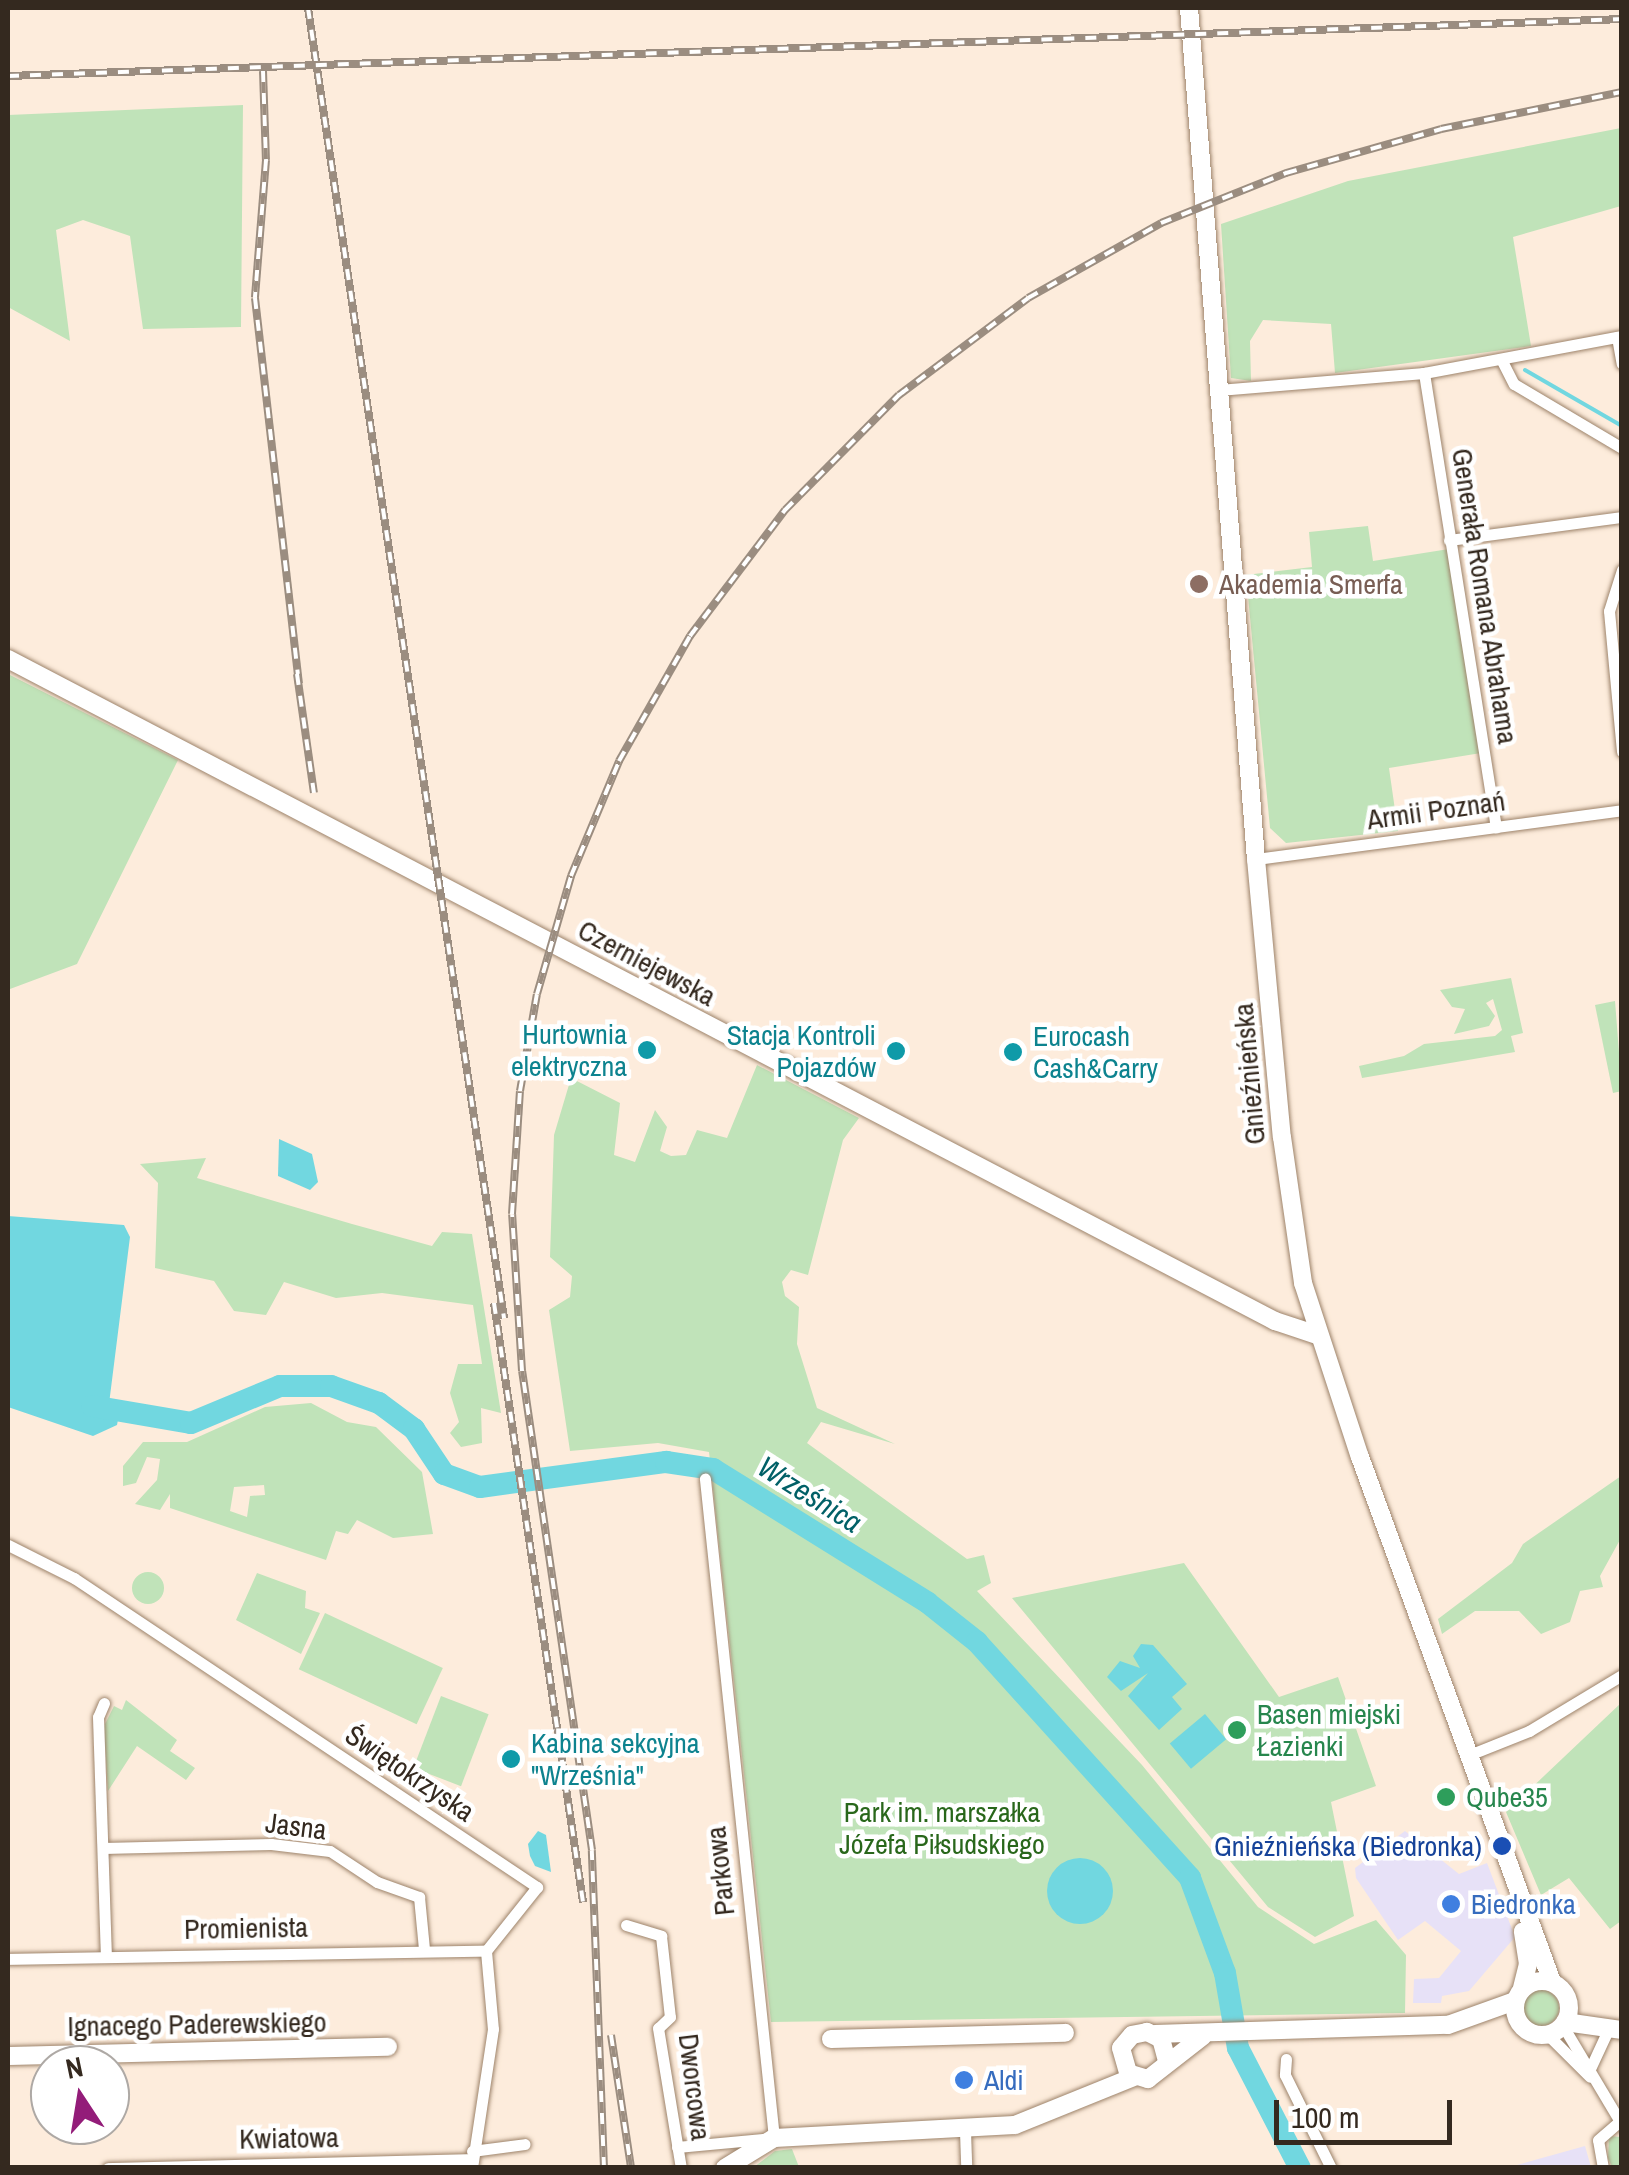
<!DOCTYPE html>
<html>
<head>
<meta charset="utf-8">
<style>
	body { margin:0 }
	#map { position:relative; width:1629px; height:2175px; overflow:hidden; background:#fdecdc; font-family:"Archivo Narrow",sans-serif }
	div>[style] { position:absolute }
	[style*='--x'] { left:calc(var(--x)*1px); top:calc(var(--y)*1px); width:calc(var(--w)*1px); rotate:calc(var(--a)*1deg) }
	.commercial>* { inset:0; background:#e7e1f7 }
	.green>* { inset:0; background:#c0e3b9; transform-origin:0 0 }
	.round { border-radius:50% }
	.water>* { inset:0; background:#71d7e0; transform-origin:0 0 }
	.stream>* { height:4px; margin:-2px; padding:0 2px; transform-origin:2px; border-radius:2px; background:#71d7e0 }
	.river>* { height:22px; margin:-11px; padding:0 11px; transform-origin:11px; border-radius:11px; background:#71d7e0 }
	.roads { filter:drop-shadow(0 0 2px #9d836a) drop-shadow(0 0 2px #9d836a) }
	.street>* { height:11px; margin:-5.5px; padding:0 5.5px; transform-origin:5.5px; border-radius:5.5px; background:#fff }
	.secondary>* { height:18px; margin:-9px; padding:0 9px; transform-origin:9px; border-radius:9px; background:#fff }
	.secondary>.ring { margin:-9px; padding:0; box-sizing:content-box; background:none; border:18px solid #fff; border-radius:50% }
	.rail>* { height:8px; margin-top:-4px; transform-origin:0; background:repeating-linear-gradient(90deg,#fff 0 11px,#9b8d80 0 22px); box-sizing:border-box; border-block:2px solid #9b8d80 }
	.dots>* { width:28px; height:28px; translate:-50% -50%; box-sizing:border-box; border:5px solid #fff; border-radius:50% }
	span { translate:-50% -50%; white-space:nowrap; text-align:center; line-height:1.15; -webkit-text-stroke:9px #fff; paint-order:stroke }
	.education-label { font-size:28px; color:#785e54 }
	.left { translate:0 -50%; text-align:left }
	.street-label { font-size:28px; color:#34291f }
	.culture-label { font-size:28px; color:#0d838f }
	.right { translate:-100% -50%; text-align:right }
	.leisure-label { font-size:28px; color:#27864d }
	.park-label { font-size:28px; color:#29671b }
	.transit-label { font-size:28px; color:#164399 }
	.shop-label { font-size:28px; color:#366cbe }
	.water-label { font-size:30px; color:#016067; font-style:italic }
	.frame { position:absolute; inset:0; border:10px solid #34291f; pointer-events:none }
	.north { position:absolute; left:30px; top:2045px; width:100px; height:100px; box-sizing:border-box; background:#fff; border:2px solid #aea9a5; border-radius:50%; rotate:348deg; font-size:28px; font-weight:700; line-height:40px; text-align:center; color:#34291f }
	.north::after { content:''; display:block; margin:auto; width:35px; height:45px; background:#931c79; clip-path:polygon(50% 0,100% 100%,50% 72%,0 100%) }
	.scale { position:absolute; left:1274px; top:2100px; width:178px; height:45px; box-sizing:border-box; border:5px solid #34291f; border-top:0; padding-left:12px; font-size:30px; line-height:35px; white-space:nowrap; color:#34291f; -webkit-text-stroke:8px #fff; paint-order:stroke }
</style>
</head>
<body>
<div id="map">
	<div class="commercial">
		<div style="clip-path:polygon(1405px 1831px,1459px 1874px,1487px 1863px,1515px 1937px,1469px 1991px,1442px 1996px,1441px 2003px,1413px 2003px,1414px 1979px,1439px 1978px,1461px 1951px,1425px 1921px,1398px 1940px,1356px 1878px,1355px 1868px)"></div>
		<div style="clip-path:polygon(1585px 2146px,1591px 2167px,1517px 2165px)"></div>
	</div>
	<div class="green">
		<div style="clip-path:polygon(243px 105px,241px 327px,143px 329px,130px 236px,83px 220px,56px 230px,70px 341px,8px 307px,8px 115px)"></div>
		<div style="clip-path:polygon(1621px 128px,1621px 206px,1513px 237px,1531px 346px,1335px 373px,1331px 324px,1263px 320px,1250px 341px,1251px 381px,1231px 378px,1221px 224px,1348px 181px)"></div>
		<div style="clip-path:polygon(1368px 526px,1373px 561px,1449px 549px,1481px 753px,1389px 768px,1398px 831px,1286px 843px,1270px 828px,1246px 575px,1312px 567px,1309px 532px)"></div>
		<div style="clip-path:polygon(8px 674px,178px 760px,77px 964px,10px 989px,8px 1012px)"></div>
		<div style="clip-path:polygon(1511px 978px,1523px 1033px,1511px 1036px,1515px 1052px,1362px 1078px,1359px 1066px,1404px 1056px,1424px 1044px,1495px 1036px,1502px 1030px,1493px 999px,1486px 1003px,1495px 1016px,1489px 1026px,1454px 1034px,1465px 1009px,1452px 1007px,1440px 990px)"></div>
		<div style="clip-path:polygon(1615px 1001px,1622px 1091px,1613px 1093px,1595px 1005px)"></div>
		<div style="clip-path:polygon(757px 1065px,859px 1118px,843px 1140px,808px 1275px,791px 1270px,782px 1282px,785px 1296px,799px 1307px,797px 1344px,817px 1408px,895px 1444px,821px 1422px,807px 1443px,967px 1559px,984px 1555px,991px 1583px,977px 1591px,1142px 1765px,1258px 1907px,1314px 1944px,1376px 1920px,1406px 1955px,1405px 2013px,771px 2022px,709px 1452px,658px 1443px,570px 1451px,549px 1310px,570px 1297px,572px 1276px,550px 1257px,554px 1135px,571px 1078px,620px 1103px,614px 1155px,635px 1162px,655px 1110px,667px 1127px,660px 1151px,671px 1156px,686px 1155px,697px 1130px,727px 1138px)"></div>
		<div style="clip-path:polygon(206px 1158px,197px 1178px,352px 1224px,432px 1246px,442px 1232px,472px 1234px,501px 1413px,481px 1408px,482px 1443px,461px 1447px,450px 1433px,459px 1422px,450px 1393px,458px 1364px,482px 1364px,473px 1305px,382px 1293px,336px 1298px,284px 1282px,266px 1315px,234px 1311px,214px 1281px,155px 1268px,158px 1183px,140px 1164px)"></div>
		<div style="clip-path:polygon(evenodd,311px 1403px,347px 1422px,376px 1427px,422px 1472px,433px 1534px,393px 1538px,357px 1520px,348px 1534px,336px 1531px,326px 1560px,170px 1508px,170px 1494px,160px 1510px,135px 1504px,157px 1480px,160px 1459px,147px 1457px,136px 1483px,123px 1486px,123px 1466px,143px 1442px,187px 1442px,265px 1407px,311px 1403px,264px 1485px,265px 1495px,250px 1496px,247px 1517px,230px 1511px,234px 1487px,264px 1485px)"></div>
		<div style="clip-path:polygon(1621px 1476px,1621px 1538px,1600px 1576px,1603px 1587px,1580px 1591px,1570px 1622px,1541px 1634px,1519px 1611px,1475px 1611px,1442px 1634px,1438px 1619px,1512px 1563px,1523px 1544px)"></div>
		<div style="clip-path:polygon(1184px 1563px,1279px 1697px,1338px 1677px,1376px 1786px,1331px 1802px,1354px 1916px,1315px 1937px,1268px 1907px,1012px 1598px)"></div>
		<div class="round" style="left:132px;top:1572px;width:32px;height:32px"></div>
		<div style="clip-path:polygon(257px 1573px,306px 1591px,305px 1608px,320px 1613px,301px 1654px,236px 1620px)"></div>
		<div style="left:325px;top:1613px;width:130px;height:62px;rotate:25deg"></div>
		<div style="left:441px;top:1696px;width:51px;height:77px;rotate:21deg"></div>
		<div style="clip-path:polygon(126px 1700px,177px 1740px,170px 1751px,195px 1768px,186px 1780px,137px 1746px,108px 1791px,104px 1726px,114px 1706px,122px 1710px)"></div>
		<div style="clip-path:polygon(1621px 1703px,1621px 1921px,1610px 1929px,1569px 1878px,1541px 1895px,1506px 1812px)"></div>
		<div class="round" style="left:1523px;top:1990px;width:36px;height:36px"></div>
		<div style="clip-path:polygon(1609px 2136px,1621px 2137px,1621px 2167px,1612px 2167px,1608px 2158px)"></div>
		<div style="clip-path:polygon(792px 2149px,799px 2167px,754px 2167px,775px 2151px)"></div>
	</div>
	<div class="water">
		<div style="clip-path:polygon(279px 1139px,312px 1154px,318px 1182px,310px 1190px,278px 1176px)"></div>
		<div style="clip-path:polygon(8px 1216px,124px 1225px,130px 1237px,109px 1404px,120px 1409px,117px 1425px,93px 1436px,8px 1407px)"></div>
		<div style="clip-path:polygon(1141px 1644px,1153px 1645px,1187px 1684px,1172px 1697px,1182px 1709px,1159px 1730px,1128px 1696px,1148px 1673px,1121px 1691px,1107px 1677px,1120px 1661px,1140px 1668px,1133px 1656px)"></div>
		<div style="left:1205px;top:1714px;width:33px;height:46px;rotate:50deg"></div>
		<div style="clip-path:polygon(538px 1831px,546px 1835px,551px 1872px,535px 1866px,530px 1856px,528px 1844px)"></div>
		<div class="round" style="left:1047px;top:1858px;width:66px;height:66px"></div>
	</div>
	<div class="stream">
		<div style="--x:1525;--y:370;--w:112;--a:30"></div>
	</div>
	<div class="river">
		<div style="--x:92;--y:1406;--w:100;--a:9.7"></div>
		<div style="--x:191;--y:1423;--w:96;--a:-22.6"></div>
		<div style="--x:280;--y:1386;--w:51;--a:0"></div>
		<div style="--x:331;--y:1386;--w:51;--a:19.5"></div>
		<div style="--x:379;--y:1403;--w:44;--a:36.6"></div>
		<div style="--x:414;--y:1429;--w:54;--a:56.3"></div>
		<div style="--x:444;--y:1474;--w:38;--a:20"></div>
		<div style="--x:480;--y:1487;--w:188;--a:-7.7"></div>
		<div style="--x:666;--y:1462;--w:48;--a:8.5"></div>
		<div style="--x:713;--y:1469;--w:253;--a:31.9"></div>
		<div style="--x:928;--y:1603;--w:63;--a:38.5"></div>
		<div style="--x:977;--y:1642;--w:318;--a:47.9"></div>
		<div style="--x:1190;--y:1878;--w:101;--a:69.8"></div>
		<div style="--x:1225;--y:1973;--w:76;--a:80.2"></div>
		<div style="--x:1238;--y:2048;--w:135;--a:62.7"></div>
	</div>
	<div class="roads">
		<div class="street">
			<div style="--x:1617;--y:337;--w:27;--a:80"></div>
			<div style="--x:1501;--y:359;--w:28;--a:63"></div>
			<div style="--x:1514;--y:384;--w:126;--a:30.7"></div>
			<div style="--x:1424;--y:373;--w:460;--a:81"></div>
			<div style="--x:1218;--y:390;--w:207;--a:-4.7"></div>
			<div style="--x:1424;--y:373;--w:201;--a:-10.6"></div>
			<div style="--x:1449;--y:540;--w:175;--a:-7.6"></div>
			<div style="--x:1622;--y:570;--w:43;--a:107.6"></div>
			<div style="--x:1609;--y:611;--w:141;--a:84.7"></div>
			<div style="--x:1256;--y:859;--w:369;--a:-7.6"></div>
			<div style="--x:8;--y:1545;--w:74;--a:26.6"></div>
			<div style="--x:74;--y:1578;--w:557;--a:33.72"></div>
			<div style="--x:537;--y:1887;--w:82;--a:128.6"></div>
			<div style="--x:486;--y:1951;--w:78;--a:84.9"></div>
			<div style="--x:493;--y:2029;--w:141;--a:98.6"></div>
			<div style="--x:104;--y:1703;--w:15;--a:113"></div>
			<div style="--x:98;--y:1717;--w:240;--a:88.1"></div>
			<div style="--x:1469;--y:1755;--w:65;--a:-21.8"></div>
			<div style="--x:1529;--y:1731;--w:109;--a:-31.1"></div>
			<div style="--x:103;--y:1848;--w:168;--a:-1.4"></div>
			<div style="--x:271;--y:1844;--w:59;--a:6.8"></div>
			<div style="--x:330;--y:1851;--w:56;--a:33.4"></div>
			<div style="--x:377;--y:1882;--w:45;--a:19.7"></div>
			<div style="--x:419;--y:1897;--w:52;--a:84.5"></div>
			<div style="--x:626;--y:1925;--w:37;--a:17"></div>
			<div style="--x:661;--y:1936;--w:81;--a:83.7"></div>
			<div style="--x:670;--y:2017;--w:16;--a:137"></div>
			<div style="--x:658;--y:2028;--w:142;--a:80.7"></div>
			<div style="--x:8;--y:1959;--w:478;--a:-1"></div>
			<div style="--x:1563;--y:2026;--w:115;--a:59.2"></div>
			<div style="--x:1548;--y:2035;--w:59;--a:45"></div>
			<div style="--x:1286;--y:2059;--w:16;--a:94"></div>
			<div style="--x:1285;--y:2075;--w:104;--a:63.7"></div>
			<div style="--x:1589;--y:2071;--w:45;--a:-65.1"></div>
			<div style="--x:965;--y:2131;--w:37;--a:88"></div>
			<div style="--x:677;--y:2147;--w:97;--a:-5.3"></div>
			<div style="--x:774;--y:2138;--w:663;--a:-95.98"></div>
			<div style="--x:472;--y:2151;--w:53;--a:-7.5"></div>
			<div style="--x:108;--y:2168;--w:363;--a:-1.4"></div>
			<div style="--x:1603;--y:2168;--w:28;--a:-100"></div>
			<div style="--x:1598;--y:2140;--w:28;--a:-41"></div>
		</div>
		<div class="secondary">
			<div style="--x:1189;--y:8;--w:854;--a:85.5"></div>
			<div style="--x:1256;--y:859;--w:279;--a:84.7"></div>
			<div style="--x:1282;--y:1137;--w:148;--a:81.8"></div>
			<div style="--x:1303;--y:1283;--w:183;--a:71.9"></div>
			<div style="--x:1360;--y:1457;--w:559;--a:69.91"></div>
			<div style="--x:8;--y:659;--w:1430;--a:27.59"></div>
			<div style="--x:1275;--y:1321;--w:44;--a:18.4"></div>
			<div class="ring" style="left:1515px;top:1981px;width:36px;height:36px"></div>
			<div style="--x:1522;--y:1988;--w:25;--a:-76"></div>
			<div style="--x:1528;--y:1964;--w:33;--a:-99"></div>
			<div style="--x:1565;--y:2022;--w:58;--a:8"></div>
			<div style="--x:1155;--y:2034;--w:293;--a:-1.8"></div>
			<div style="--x:1448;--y:2025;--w:71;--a:-19.7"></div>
			<div style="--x:831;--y:2039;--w:234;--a:-1.5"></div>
			<div style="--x:8;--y:2056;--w:380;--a:-1.4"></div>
			<div style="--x:1167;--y:2061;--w:23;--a:-105"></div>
			<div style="--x:1161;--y:2039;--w:16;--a:-153"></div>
			<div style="--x:1147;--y:2032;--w:15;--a:169"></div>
			<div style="--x:1132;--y:2035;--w:17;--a:130"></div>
			<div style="--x:1121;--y:2048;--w:26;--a:74"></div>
			<div style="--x:1128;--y:2073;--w:21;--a:17"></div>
			<div style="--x:1148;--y:2079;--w:70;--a:-38"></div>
			<div style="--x:725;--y:2168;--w:57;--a:-31.5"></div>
			<div style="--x:774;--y:2138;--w:241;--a:-3.1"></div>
			<div style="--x:1015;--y:2125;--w:128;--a:-22"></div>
		</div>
	</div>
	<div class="rail">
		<div style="--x:308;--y:8;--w:1325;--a:81.49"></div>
		<div style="--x:263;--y:71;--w:89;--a:88.1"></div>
		<div style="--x:266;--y:160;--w:138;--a:94.6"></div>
		<div style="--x:255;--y:298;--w:388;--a:83.5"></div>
		<div style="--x:8;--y:76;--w:1615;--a:-2.02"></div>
		<div style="--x:297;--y:674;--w:120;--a:81.9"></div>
		<div style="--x:494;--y:1303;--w:606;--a:81.55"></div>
		<div style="--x:611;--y:2035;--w:134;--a:81.4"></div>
		<div style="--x:604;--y:2168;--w:318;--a:-92.2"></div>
		<div style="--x:592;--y:1850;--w:484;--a:-98.3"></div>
		<div style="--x:522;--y:1371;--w:157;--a:-93.6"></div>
		<div style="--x:512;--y:1214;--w:123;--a:-86.3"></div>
		<div style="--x:520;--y:1091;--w:98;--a:-80.1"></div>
		<div style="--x:537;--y:994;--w:123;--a:-73.9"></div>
		<div style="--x:571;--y:876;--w:125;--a:-67.3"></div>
		<div style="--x:619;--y:761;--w:144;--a:-60.4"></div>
		<div style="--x:690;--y:636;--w:158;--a:-53"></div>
		<div style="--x:785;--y:510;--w:162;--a:-45.3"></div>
		<div style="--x:899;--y:395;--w:161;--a:-36.9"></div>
		<div style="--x:1028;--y:298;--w:153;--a:-29.4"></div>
		<div style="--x:1161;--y:223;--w:135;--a:-21.8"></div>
		<div style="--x:1286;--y:173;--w:161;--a:-15.8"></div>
		<div style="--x:1441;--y:129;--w:185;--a:-11.6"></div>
	</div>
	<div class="dots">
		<div style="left:1199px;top:584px;background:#8d6e63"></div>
		<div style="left:647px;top:1050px;background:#0f9aa8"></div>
		<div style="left:896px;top:1051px;background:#0f9aa8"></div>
		<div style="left:1013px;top:1052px;background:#0f9aa8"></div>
		<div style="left:1237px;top:1730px;background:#2e9e5b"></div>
		<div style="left:511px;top:1759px;background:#0f9aa8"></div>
		<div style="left:1446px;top:1797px;background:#2e9e5b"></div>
		<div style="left:1502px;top:1846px;background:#1a4fb4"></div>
		<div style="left:1451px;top:1904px;background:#3f7fe0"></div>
		<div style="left:964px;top:2080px;background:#3f7fe0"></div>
	</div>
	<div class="education-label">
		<span class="left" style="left:1219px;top:584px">Akademia Smerfa</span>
	</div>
	<div class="street-label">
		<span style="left:1485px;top:596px;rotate:81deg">Generała Romana Abrahama</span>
		<span style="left:1436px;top:810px;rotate:-8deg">Armii Poznań</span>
		<span style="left:647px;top:963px;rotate:28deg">Czerniejewska</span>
		<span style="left:1249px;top:1074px;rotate:-95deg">Gnieźnieńska</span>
		<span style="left:410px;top:1773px;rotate:34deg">Świętokrzyska</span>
		<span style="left:296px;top:1826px;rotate:7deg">Jasna</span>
		<span style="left:720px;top:1871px;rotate:-96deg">Parkowa</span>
		<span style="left:246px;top:1928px;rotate:-1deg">Promienista</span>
		<span style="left:197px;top:2024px;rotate:-1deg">Ignacego Paderewskiego</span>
		<span style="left:695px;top:2087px;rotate:83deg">Dworcowa</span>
		<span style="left:289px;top:2138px;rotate:-1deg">Kwiatowa</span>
	</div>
	<div class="culture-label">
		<span class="right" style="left:627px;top:1050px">Hurtownia<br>elektryczna</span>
		<span class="right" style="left:876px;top:1051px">Stacja Kontroli<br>Pojazdów</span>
		<span class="left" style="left:1033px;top:1052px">Eurocash<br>Cash&amp;Carry</span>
		<span class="left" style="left:531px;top:1759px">Kabina sekcyjna<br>"Września"</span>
	</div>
	<div class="leisure-label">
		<span class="left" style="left:1257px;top:1730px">Basen miejski<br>Łazienki</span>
		<span class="left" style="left:1466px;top:1797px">Qube35</span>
	</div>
	<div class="park-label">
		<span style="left:942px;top:1828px">Park im. marszałka<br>Józefa Piłsudskiego</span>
	</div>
	<div class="transit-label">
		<span class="right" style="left:1482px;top:1846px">Gnieźnieńska (Biedronka)</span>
	</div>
	<div class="shop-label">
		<span class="left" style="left:1471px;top:1904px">Biedronka</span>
		<span class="left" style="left:984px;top:2080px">Aldi</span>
	</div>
	<div class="water-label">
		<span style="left:810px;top:1494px;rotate:32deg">Wrześnica</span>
	</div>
	<div class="frame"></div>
	<div class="north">N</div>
	<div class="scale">100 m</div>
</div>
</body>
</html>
